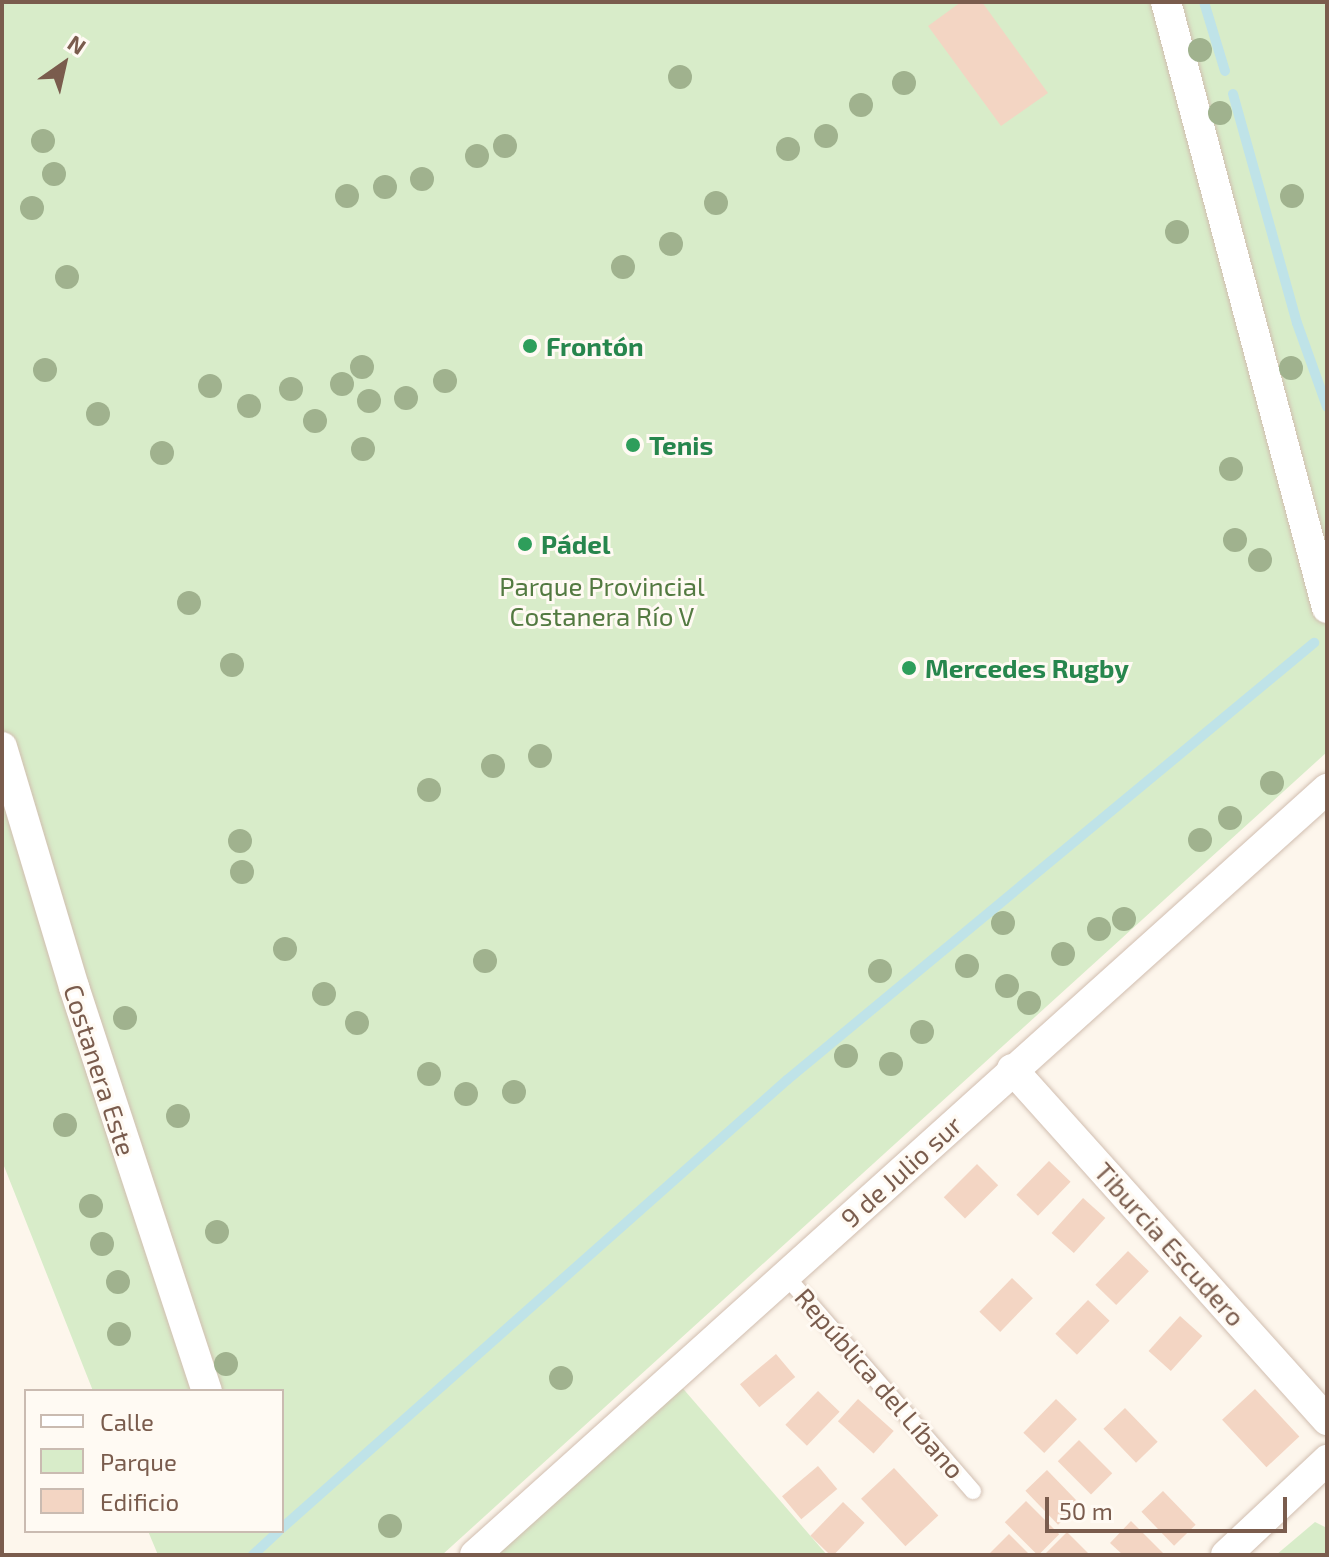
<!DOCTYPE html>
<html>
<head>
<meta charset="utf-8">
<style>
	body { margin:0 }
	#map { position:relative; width:1329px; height:1557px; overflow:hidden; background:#fdf6ec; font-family:"Exo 2",sans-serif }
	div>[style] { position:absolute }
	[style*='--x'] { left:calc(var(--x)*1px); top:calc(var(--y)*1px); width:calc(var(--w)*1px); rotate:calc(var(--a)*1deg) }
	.green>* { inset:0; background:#d8ecc9 }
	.stream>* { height:10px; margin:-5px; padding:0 5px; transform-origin:5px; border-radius:5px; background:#bfe3e8 }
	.building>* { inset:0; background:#f3d5c3; transform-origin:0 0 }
	.roads { filter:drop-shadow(0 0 2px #d1beb0) drop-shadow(0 0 2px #d1beb0) }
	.lane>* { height:16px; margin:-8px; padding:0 8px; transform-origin:8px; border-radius:8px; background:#fff }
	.street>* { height:30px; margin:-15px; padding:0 15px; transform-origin:15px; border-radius:15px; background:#fff }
	.trees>* { width:24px; height:24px; margin:-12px; border-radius:50%; background:#a0b28e }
	.dots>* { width:22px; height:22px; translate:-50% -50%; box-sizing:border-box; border:4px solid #fffaf3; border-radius:50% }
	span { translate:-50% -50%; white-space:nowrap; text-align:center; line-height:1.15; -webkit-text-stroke:6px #fffaf3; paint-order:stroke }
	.leisure-label { font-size:26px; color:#27864d; font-weight:700 }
	.left { translate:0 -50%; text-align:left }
	.park-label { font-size:26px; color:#537a41 }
	.street-label { font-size:26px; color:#7a5c4d }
	.frame { position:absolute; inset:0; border:4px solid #7a5c4d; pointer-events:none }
	.legend { position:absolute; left:24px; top:1389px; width:260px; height:144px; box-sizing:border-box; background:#fffaf3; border:2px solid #cabbb1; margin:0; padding:10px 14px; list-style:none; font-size:24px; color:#7a5c4d }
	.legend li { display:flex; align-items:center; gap:16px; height:40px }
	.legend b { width:40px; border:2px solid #cabbb1 }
	.north { position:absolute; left:24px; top:24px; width:80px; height:80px; -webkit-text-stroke:6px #fffaf3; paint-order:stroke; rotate:34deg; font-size:22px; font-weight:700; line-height:32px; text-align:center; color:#7a5c4d }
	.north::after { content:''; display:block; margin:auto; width:28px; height:36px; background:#7a5c4d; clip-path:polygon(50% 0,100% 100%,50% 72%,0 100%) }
	.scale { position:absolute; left:1045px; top:1497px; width:242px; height:36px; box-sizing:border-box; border:4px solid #7a5c4d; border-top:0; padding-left:10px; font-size:24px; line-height:28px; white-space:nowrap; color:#7a5c4d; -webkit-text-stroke:6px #fffaf3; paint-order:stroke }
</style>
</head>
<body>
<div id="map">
	<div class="green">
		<div style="clip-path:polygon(2px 2px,1327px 2px,1327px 752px,442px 1555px,158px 1555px,148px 1531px,282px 1531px,282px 1391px,93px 1391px,2px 1161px)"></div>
		<div style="clip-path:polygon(673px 1377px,827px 1555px,475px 1555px)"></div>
		<div style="clip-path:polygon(1315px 1522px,1327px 1528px,1327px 1555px,1276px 1555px)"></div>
	</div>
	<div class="stream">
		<div style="--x:1204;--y:2;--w:72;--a:73.1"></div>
		<div style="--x:1233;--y:94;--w:238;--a:74.4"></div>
		<div style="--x:1297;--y:323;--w:89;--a:70.3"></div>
		<div style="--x:282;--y:1528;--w:675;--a:-41.58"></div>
		<div style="--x:787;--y:1080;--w:685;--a:-39.67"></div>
		<div style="--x:253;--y:1555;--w:35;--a:-43"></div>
	</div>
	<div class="building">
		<div style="clip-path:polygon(961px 2px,982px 2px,1048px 93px,1001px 126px,928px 26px)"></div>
		<div style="left:1049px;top:1161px;width:30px;height:47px;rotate:44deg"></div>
		<div style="left:977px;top:1164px;width:30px;height:47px;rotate:45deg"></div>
		<div style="left:1083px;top:1198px;width:30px;height:47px;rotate:42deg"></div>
		<div style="left:1128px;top:1251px;width:29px;height:47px;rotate:44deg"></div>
		<div style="left:1012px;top:1278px;width:29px;height:47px;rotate:44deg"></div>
		<div style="left:1088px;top:1300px;width:30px;height:47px;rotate:44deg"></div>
		<div style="left:1180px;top:1316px;width:30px;height:47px;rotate:42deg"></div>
		<div style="left:776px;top:1354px;width:30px;height:47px;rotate:50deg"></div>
		<div style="left:1255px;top:1389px;width:65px;height:45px;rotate:47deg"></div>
		<div style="left:818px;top:1391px;width:30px;height:47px;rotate:44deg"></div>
		<div style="left:858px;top:1399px;width:48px;height:30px;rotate:42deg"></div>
		<div style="left:1056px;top:1399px;width:29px;height:47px;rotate:44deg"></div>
		<div style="left:1125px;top:1408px;width:47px;height:30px;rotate:46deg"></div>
		<div style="left:1079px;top:1440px;width:47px;height:30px;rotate:45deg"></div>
		<div style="left:818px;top:1466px;width:30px;height:47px;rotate:50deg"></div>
		<div style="left:894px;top:1468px;width:65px;height:45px;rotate:47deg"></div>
		<div style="left:1047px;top:1470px;width:47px;height:30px;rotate:46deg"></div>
		<div style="left:1163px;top:1491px;width:47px;height:30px;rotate:46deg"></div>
		<div style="left:1026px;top:1501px;width:47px;height:30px;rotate:45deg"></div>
		<div style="left:843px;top:1502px;width:30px;height:47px;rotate:44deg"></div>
		<div style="clip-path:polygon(1131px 1521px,1165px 1555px,1123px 1555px,1110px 1543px)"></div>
		<div style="clip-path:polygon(1067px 1532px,1090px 1555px,1046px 1553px)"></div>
		<div style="clip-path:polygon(1009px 1534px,1030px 1555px,988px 1555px)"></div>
	</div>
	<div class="roads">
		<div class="lane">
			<div style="--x:786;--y:1276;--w:285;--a:49"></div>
		</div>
		<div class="street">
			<div style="--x:1166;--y:2;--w:627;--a:75.12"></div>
			<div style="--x:2;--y:747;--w:251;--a:73.3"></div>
			<div style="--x:74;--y:987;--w:425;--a:71.8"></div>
			<div style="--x:1012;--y:1069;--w:472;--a:48.1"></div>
			<div style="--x:475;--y:1555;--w:1146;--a:-41.96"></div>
			<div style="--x:1226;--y:1555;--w:139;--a:-43.2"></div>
		</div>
	</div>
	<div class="trees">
		<div style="left:1200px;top:50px"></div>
		<div style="left:680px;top:77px"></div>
		<div style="left:904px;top:83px"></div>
		<div style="left:861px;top:105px"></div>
		<div style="left:1220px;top:113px"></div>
		<div style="left:826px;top:136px"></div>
		<div style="left:43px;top:141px"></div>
		<div style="left:505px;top:146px"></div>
		<div style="left:788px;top:149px"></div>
		<div style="left:477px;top:156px"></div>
		<div style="left:54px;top:174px"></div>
		<div style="left:422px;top:179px"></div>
		<div style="left:385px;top:187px"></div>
		<div style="left:347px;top:196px"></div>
		<div style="left:1292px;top:196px"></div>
		<div style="left:716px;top:203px"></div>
		<div style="left:32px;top:208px"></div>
		<div style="left:1177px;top:232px"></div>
		<div style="left:671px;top:244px"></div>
		<div style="left:623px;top:267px"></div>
		<div style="left:67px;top:277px"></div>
		<div style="left:362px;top:367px"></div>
		<div style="left:1291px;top:368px"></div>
		<div style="left:45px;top:370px"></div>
		<div style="left:445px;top:381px"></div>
		<div style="left:342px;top:384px"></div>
		<div style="left:210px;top:386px"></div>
		<div style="left:291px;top:389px"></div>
		<div style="left:406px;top:398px"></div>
		<div style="left:369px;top:401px"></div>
		<div style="left:249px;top:406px"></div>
		<div style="left:98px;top:414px"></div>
		<div style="left:315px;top:421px"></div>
		<div style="left:363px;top:449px"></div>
		<div style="left:162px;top:453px"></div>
		<div style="left:1231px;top:469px"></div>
		<div style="left:1235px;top:540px"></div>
		<div style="left:1260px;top:560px"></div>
		<div style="left:189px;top:603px"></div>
		<div style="left:232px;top:665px"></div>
		<div style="left:540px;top:756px"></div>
		<div style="left:493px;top:766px"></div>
		<div style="left:1272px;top:783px"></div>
		<div style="left:429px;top:790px"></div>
		<div style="left:1230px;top:818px"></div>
		<div style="left:1200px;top:840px"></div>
		<div style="left:240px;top:841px"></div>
		<div style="left:242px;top:872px"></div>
		<div style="left:1124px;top:919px"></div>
		<div style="left:1003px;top:923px"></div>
		<div style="left:1099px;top:929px"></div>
		<div style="left:285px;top:949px"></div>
		<div style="left:1063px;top:954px"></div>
		<div style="left:485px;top:961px"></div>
		<div style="left:967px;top:966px"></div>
		<div style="left:880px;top:971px"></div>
		<div style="left:1007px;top:986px"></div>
		<div style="left:324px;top:994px"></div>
		<div style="left:1029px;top:1003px"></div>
		<div style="left:125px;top:1018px"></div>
		<div style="left:357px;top:1023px"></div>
		<div style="left:922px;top:1032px"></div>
		<div style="left:846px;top:1056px"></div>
		<div style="left:891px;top:1064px"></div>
		<div style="left:429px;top:1074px"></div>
		<div style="left:514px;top:1092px"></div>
		<div style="left:466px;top:1094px"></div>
		<div style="left:178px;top:1116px"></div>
		<div style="left:65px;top:1125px"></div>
		<div style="left:91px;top:1206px"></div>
		<div style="left:217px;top:1232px"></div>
		<div style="left:102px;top:1244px"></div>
		<div style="left:118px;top:1282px"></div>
		<div style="left:119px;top:1334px"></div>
		<div style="left:226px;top:1364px"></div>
		<div style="left:561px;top:1378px"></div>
		<div style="left:390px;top:1526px"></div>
	</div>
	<div class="dots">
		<div style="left:530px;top:346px;background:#2e9e5b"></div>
		<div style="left:633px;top:445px;background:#2e9e5b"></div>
		<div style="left:525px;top:544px;background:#2e9e5b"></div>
		<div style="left:909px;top:668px;background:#2e9e5b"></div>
	</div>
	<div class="leisure-label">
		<span class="left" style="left:546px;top:346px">Frontón</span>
		<span class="left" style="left:649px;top:445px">Tenis</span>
		<span class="left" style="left:541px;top:544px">Pádel</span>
		<span class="left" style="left:925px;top:668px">Mercedes Rugby</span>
	</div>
	<div class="park-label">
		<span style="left:602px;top:601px">Parque Provincial<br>Costanera Río V</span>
	</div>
	<div class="street-label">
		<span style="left:100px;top:1070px;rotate:72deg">Costanera Este</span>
		<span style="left:901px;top:1171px;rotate:-42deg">9 de Julio sur</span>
		<span style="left:1170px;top:1244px;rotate:48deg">Tiburcia Escudero</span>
		<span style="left:880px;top:1383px;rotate:49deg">República del Líbano</span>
	</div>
	<div class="frame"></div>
	<ul class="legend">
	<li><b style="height:10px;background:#fff"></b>Calle</li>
	<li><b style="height:22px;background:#d8ecc9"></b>Parque</li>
	<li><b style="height:22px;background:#f3d5c3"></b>Edificio</li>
	</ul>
	<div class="north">N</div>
	<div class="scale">50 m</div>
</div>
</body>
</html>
